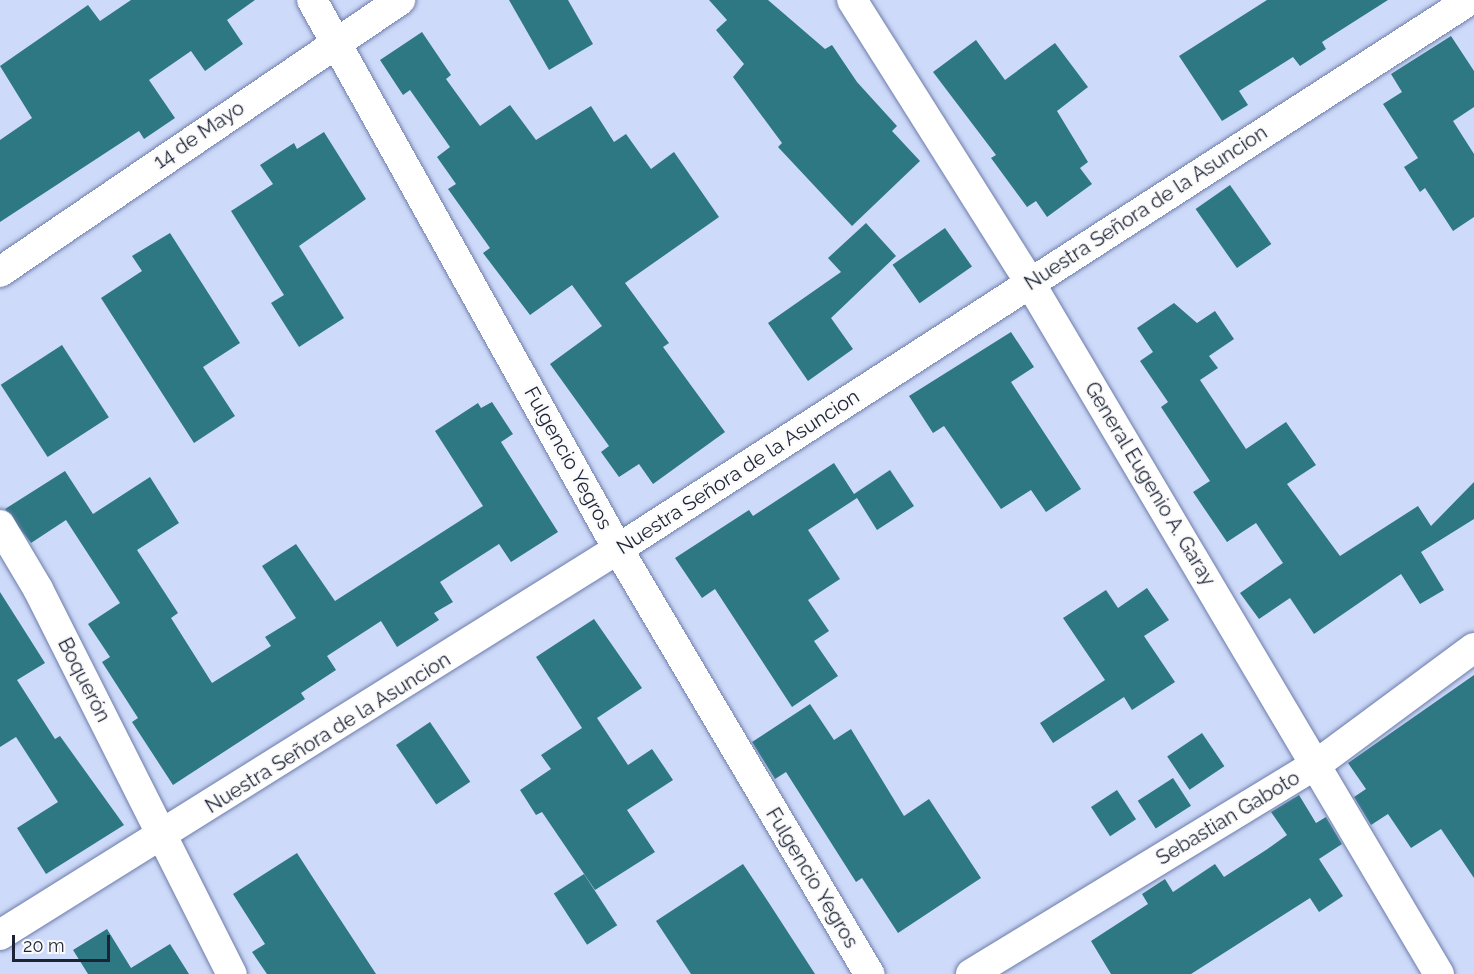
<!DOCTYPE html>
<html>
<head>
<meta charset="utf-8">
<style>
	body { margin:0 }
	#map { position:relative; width:1474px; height:974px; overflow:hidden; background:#cedaf9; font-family:Raleway,sans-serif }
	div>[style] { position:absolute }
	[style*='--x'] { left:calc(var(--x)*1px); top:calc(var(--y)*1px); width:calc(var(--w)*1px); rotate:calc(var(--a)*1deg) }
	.building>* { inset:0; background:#2d7883; transform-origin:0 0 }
	.roads { filter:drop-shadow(0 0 2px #6c7dab) drop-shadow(0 0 2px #6c7dab) }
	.street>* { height:30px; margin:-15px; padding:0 15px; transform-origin:15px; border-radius:15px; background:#fff }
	span { translate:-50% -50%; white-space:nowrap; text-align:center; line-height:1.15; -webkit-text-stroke:4.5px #fbfbfb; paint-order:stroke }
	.street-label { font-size:20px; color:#1c2336 }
	.scale { position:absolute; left:12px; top:935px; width:98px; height:27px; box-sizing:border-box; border:3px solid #1c2336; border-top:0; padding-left:8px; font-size:18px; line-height:21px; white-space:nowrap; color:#1c2336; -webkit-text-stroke:4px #fbfbfb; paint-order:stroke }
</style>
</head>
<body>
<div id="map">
	<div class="building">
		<div style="clip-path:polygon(131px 0,255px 0,227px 20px,243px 44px,205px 71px,191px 51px,149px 80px,175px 118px,144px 139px,139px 131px,0 222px,0 140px,32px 118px,0 66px,88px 5px,100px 21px)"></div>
		<div style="clip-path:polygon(509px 0,568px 0,593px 44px,549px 70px)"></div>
		<div style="clip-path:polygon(709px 0,768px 0,825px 49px,832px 45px,857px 82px,897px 126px,892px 131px,920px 161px,852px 226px,778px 147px,782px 143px,733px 77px,744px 64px,716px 30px,727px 20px)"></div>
		<div style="clip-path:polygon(1267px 0,1388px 0,1322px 42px,1326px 49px,1300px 66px,1293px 57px,1239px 91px,1248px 105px,1222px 121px,1179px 56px)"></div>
		<div style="clip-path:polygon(422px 32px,451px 75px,446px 79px,480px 126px,510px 105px,536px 140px,591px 106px,614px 142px,626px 134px,651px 169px,674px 152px,719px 217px,625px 283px,669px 343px,663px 347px,725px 432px,653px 484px,639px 464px,619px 477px,601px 452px,609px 446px,550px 364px,602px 326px,572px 285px,530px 315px,483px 253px,490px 248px,448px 189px,456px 184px,437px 157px,450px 147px,410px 90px,403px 95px,380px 60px)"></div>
		<div style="clip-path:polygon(1451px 36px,1474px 71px,1474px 107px,1453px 121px,1474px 154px,1474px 217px,1453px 231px,1425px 188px,1420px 192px,1404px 167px,1418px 158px,1383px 104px,1402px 92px,1391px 74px)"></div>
		<div style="clip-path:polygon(976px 40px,1005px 80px,1055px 43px,1088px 87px,1057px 111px,1088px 162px,1080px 168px,1092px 184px,1047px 217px,1036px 201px,1027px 207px,991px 158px,996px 155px,933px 72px)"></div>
		<div style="clip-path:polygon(324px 132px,366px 199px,299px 246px,344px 318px,299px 347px,271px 303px,284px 295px,231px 211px,273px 184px,260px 165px,294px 143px,297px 149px)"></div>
		<div style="left:1230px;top:185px;width:72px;height:42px;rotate:55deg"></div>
		<div style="clip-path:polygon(866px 223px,896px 256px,831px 318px,853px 349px,808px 381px,768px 323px,841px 272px,828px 258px)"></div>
		<div style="left:945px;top:228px;width:47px;height:64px;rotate:55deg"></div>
		<div style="clip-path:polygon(170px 233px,240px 343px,203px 367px,235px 416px,194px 443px,101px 298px,142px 271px,132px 256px)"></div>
		<div style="clip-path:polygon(1174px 303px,1197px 323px,1215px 311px,1234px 339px,1209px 356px,1218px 368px,1200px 380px,1246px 449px,1286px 422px,1316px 465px,1287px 484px,1340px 556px,1418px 506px,1431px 526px,1474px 482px,1474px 519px,1421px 552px,1444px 590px,1420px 604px,1401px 574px,1314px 634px,1290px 598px,1259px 619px,1240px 593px,1283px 563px,1256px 523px,1227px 542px,1193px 492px,1210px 481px,1161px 407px,1168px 402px,1140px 361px,1153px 352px,1137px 328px)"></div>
		<div style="clip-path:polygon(1011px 332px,1034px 367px,1011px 382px,1081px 489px,1046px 512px,1031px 490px,1001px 509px,944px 426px,933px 433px,909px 396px)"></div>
		<div style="left:62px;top:345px;width:86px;height:73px;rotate:57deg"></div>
		<div style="clip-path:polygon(492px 402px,513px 434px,501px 442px,558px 532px,511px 562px,499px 544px,440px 582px,453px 602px,434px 613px,439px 620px,397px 647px,381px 621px,327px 656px,336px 670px,301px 693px,305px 699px,173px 785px,132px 722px,138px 718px,102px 662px,110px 657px,88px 624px,120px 603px,66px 520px,31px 543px,5px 509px,65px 471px,93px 514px,150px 477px,179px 523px,137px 550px,178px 613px,171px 618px,212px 683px,271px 646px,265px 637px,296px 618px,262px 566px,296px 544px,335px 601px,483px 506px,435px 431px,478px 403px,481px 408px)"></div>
		<div style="clip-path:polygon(834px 463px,854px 494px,890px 470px,914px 506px,877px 530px,857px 498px,808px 530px,840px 579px,808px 600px,829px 631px,814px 641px,838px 676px,792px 707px,715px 589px,702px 598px,675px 558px,749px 510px,753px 516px)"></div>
		<div style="clip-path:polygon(1147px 588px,1169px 620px,1144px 636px,1175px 682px,1132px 710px,1124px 697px,1053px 743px,1040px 723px,1105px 680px,1063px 618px,1106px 590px,1118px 608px)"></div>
		<div style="clip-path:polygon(0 592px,45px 663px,17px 680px,55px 739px,60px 736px,124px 825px,46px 874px,17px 828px,58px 802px,16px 737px,0 747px)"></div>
		<div style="clip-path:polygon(594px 619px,642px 688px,597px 718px,628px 765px,652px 749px,673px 780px,627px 810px,655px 852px,595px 890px,542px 812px,536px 815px,520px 790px,551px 769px,541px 755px,582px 728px,536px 657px)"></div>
		<div style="clip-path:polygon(1474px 675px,1474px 878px,1441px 829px,1411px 848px,1388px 814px,1371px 825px,1354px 797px,1366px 789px,1348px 763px)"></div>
		<div style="clip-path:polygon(810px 704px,834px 740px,851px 729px,904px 816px,929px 799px,981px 878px,898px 933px,862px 878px,856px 882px,786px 772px,775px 779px,752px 742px)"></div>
		<div style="left:430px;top:722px;width:72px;height:41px;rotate:56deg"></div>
		<div style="left:1202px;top:733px;width:40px;height:42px;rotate:56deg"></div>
		<div style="left:1173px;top:778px;width:33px;height:42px;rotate:57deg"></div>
		<div style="left:1117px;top:790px;width:35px;height:31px;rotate:57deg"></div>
		<div style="clip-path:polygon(1299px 795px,1316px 823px,1326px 817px,1342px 844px,1319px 859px,1343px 896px,1319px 912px,1310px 898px,1191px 974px,1111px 974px,1091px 941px,1148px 904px,1142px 894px,1165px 879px,1173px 892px,1215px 864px,1224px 877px,1266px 850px,1287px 835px,1271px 812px)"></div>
		<div style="clip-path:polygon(297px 853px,317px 884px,376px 974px,267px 974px,252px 952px,265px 944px,233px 894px)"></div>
		<div style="clip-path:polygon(743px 864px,767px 900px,815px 974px,691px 974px,656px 921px)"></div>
		<div style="left:584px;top:874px;width:61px;height:36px;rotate:57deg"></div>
		<div style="clip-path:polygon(107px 929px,131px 968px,170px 944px,189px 974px,88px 974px,73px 950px)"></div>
	</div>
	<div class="roads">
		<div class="street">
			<div style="--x:312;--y:0;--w:629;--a:60.87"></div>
			<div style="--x:618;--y:549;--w:494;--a:59.4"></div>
			<div style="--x:852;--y:0;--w:334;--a:57.8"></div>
			<div style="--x:1030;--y:283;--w:803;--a:59.38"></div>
			<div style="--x:0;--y:272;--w:484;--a:-34.2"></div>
			<div style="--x:0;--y:525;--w:74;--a:59.3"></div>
			<div style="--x:38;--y:589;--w:431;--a:63.3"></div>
			<div style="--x:0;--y:935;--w:729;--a:-31.99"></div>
			<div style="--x:618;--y:549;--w:1014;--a:-32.8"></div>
			<div style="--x:971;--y:974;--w:405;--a:-31.3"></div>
			<div style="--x:1317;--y:764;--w:195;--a:-36.5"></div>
		</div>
	</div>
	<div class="street-label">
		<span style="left:199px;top:135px;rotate:-34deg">14 de Mayo</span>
		<span style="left:1146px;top:208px;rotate:-33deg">Nuestra Señora de la Asuncion</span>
		<span style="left:568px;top:458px;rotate:61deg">Fulgencio Yegros</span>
		<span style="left:738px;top:472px;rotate:-33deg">Nuestra Señora de la Asuncion</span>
		<span style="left:1150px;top:484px;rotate:59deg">General Eugenio A. Garay</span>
		<span style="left:84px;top:680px;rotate:63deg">Boquerón</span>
		<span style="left:328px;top:733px;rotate:-32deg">Nuestra Señora de la Asuncion</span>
		<span style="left:1228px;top:818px;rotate:-31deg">Sebastian Gaboto</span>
		<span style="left:812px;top:878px;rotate:59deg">Fulgencio Yegros</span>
	</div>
	<div class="scale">20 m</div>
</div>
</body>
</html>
